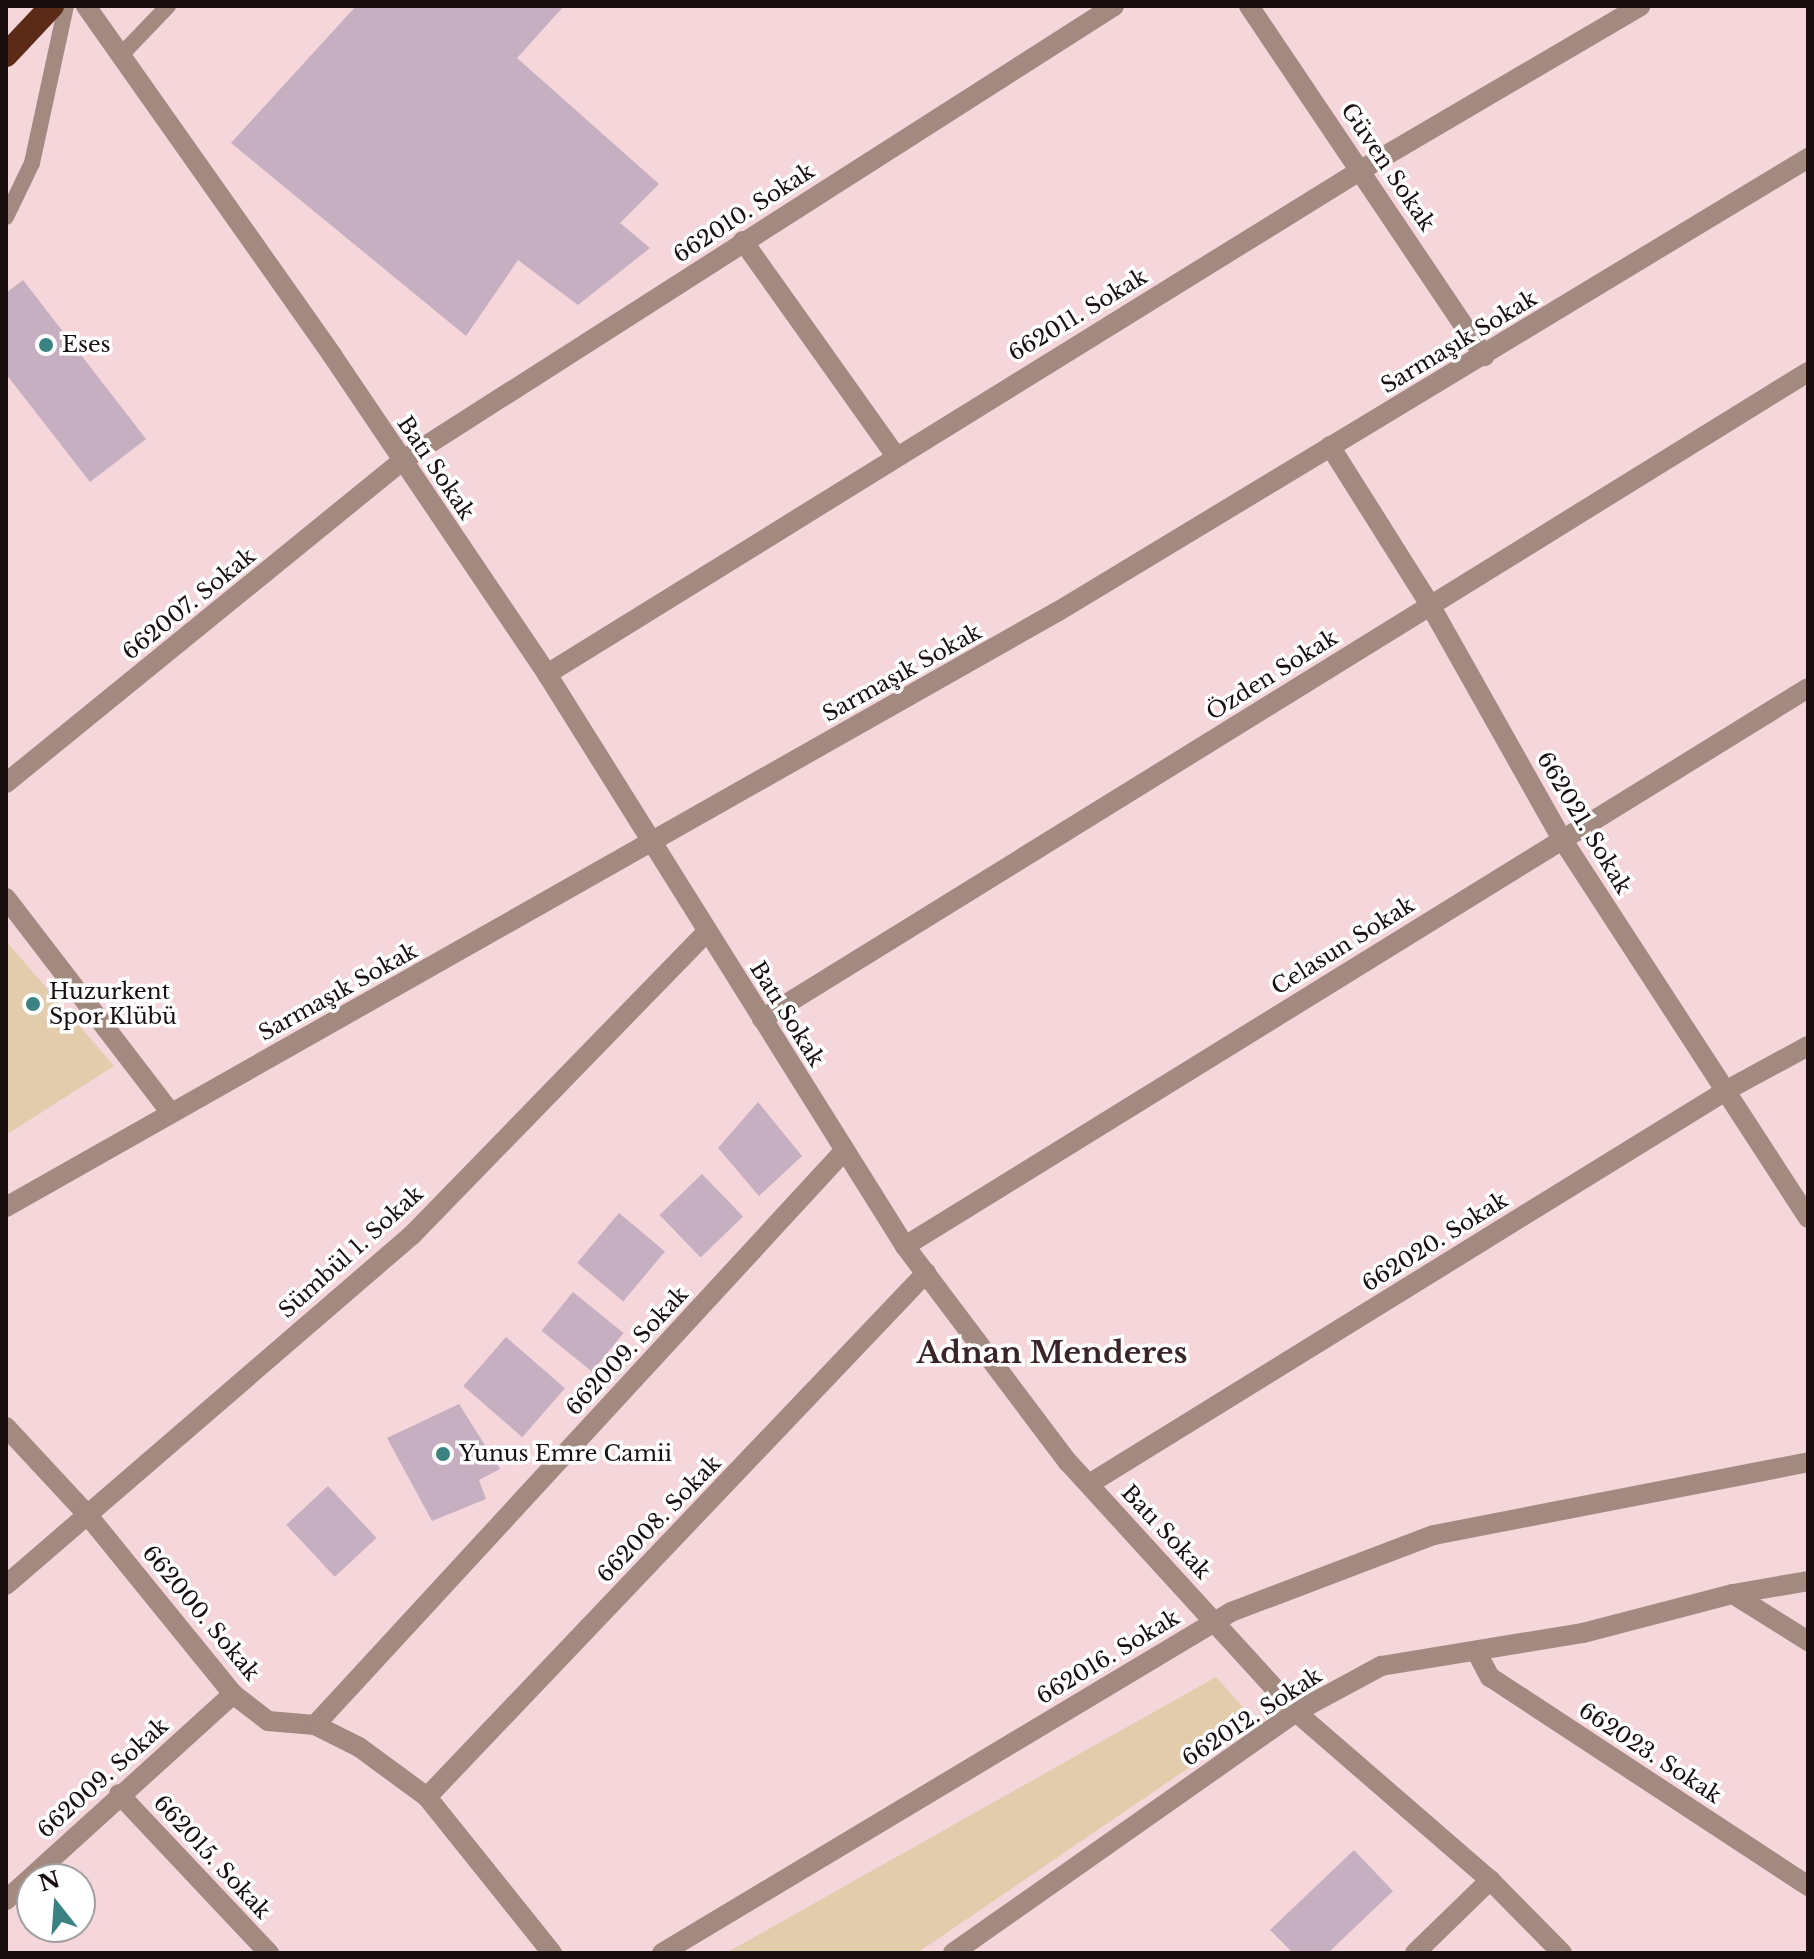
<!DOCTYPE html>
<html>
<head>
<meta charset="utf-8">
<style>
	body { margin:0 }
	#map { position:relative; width:1814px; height:1959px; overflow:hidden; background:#f4d6db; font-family:"Libre Baskerville",serif }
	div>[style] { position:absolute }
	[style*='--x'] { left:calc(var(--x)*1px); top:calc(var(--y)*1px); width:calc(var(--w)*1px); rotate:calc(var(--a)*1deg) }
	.green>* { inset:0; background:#e2ccac }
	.building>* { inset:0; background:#c5afc0; transform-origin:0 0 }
	.lane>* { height:16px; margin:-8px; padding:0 8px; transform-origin:8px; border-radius:8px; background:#a38a80 }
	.street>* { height:20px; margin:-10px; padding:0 10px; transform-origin:10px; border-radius:10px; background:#a38a80 }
	.highway>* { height:24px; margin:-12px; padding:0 12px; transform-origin:12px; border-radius:12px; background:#5b2b18 }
	.dots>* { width:22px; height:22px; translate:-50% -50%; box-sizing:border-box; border:4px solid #fff; border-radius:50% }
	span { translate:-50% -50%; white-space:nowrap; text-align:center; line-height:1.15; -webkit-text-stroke:7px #fff; paint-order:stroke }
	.street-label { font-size:22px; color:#190f11 }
	.poi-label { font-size:22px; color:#190f11 }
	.left { translate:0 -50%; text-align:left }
	.district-label { font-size:30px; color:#3a2529; font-weight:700 }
	.frame { position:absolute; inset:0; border:8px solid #190f11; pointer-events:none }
	.north { position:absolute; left:16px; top:1863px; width:80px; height:80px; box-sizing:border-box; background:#fff; border:2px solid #a39fa0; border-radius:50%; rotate:343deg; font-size:22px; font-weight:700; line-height:32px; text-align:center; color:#190f11 }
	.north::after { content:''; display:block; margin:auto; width:28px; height:36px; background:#3b8382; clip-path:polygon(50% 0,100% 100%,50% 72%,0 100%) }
</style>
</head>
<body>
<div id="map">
	<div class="green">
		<div style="clip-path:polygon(6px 941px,114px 1066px,6px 1135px)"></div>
		<div style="clip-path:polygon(1216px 1677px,1256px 1722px,917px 1953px,726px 1953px)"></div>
	</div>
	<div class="building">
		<div style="clip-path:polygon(356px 6px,564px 6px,517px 58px,659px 184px,620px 223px,650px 248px,578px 305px,518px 260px,466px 336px,231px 143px)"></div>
		<div style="clip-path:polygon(23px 280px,146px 439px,90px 482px,6px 374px,6px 293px)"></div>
		<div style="clip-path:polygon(758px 1102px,802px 1156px,759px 1196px,718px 1148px)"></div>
		<div style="left:702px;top:1174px;width:59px;height:59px;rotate:46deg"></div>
		<div style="left:619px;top:1213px;width:60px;height:65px;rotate:40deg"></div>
		<div style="left:573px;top:1292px;width:65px;height:50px;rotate:39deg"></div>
		<div style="left:506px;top:1337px;width:78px;height:65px;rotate:41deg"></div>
		<div style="clip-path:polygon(459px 1404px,500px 1469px,479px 1480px,486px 1499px,432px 1521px,387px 1438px)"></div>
		<div style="left:328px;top:1486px;width:71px;height:57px;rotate:47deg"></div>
		<div style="clip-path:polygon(1354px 1850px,1393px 1891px,1328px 1953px,1293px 1953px,1270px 1930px)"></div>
	</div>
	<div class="lane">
		<div style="--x:121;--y:55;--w:68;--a:-46.2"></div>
		<div style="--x:6;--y:217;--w:60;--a:-64.3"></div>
		<div style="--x:32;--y:163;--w:161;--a:-77.8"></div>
	</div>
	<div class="street">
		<div style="--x:86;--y:6;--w:427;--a:54.8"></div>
		<div style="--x:332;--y:355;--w:385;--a:56"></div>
		<div style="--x:547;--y:674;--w:675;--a:57.96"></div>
		<div style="--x:905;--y:1246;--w:271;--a:53"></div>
		<div style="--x:1068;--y:1462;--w:338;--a:47.6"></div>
		<div style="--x:1296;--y:1712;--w:257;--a:40.9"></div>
		<div style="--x:1490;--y:1880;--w:103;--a:45.4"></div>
		<div style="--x:1249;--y:6;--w:422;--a:56.1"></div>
		<div style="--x:743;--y:241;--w:262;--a:54.6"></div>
		<div style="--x:1330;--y:446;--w:188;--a:57.8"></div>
		<div style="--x:1430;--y:605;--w:269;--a:60.6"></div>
		<div style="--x:1562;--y:839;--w:452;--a:57"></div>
		<div style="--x:547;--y:674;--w:957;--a:-31.76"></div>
		<div style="--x:1361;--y:170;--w:324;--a:-30.4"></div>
		<div style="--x:6;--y:783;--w:510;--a:-39.12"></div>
		<div style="--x:402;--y:461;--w:845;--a:-32.58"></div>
		<div style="--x:6;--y:898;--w:271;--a:52.5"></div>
		<div style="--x:762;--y:1019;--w:1230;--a:-31.74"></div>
		<div style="--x:6;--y:1207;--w:1208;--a:-29.52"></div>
		<div style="--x:1057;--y:612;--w:878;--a:-31.15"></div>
		<div style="--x:905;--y:1246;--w:1061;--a:-31.71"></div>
		<div style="--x:6;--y:1427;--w:117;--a:47.1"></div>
		<div style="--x:86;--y:1513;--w:233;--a:50.9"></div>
		<div style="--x:233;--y:1694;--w:44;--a:37.6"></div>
		<div style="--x:268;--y:1721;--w:47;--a:4.9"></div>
		<div style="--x:315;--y:1725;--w:49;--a:26.6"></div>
		<div style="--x:359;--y:1747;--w:84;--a:36.3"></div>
		<div style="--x:427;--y:1797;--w:200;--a:51.3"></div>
		<div style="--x:1089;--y:1484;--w:750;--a:-31.7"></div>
		<div style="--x:1727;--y:1090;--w:92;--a:-28.5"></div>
		<div style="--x:6;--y:1585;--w:537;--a:-40.77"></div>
		<div style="--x:413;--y:1234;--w:421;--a:-45.8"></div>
		<div style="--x:1733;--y:1594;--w:89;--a:32.1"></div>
		<div style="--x:1476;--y:1651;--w:30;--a:62"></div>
		<div style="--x:1490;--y:1677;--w:381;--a:33.3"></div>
		<div style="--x:315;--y:1725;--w:782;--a:-47.33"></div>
		<div style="--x:119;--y:1794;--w:219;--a:46.7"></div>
		<div style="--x:427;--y:1797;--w:724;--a:-46.4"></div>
		<div style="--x:6;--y:1900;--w:307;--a:-42.2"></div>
		<div style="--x:662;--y:1953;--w:663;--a:-30.93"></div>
		<div style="--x:1231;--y:1612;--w:217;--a:-20.8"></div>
		<div style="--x:1434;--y:1535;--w:381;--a:-11"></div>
		<div style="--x:953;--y:1953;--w:419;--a:-35.1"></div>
		<div style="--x:1296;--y:1712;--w:97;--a:-28.4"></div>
		<div style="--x:1381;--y:1666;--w:205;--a:-9.3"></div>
		<div style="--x:1583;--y:1633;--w:155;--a:-14.6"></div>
		<div style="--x:1733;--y:1594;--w:76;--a:-9.8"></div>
		<div style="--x:1415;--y:1953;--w:105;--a:-44.2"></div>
	</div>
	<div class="highway">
		<div style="--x:6;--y:55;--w:67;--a:-46.8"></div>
	</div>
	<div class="dots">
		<div style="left:46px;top:345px;background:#3b8382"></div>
		<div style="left:33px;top:1004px;background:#3b8382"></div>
		<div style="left:443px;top:1454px;background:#3b8382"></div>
	</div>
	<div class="street-label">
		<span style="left:1388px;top:167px;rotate:56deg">Güven Sokak</span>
		<span style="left:744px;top:213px;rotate:-33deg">662010. Sokak</span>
		<span style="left:1078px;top:315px;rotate:-31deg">662011. Sokak</span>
		<span style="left:1459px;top:342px;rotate:-31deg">Sarmaşık Sokak</span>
		<span style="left:436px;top:468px;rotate:56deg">Batı Sokak</span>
		<span style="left:189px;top:604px;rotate:-39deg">662007. Sokak</span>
		<span style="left:902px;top:673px;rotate:-29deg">Sarmaşık Sokak</span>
		<span style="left:1272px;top:675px;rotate:-32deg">Özden Sokak</span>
		<span style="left:1584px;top:823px;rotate:59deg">662021. Sokak</span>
		<span style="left:1343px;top:946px;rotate:-32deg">Celasun Sokak</span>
		<span style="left:338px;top:992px;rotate:-29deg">Sarmaşık Sokak</span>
		<span style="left:787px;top:1014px;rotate:58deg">Batı Sokak</span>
		<span style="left:1435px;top:1242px;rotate:-32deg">662020. Sokak</span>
		<span style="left:351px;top:1252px;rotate:-42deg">Sümbül 1. Sokak</span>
		<span style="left:627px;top:1351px;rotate:-47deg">662009. Sokak</span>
		<span style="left:659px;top:1519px;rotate:-46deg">662008. Sokak</span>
		<span style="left:1166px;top:1532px;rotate:47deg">Batı Sokak</span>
		<span style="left:201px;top:1613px;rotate:50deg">662000. Sokak</span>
		<span style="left:1108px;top:1657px;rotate:-31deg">662016. Sokak</span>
		<span style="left:1252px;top:1717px;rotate:-33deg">662012. Sokak</span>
		<span style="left:1650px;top:1753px;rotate:33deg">662023. Sokak</span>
		<span style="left:103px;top:1778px;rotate:-42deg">662009. Sokak</span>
		<span style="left:212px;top:1857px;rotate:47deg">662015. Sokak</span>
	</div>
	<div class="poi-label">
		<span class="left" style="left:62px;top:345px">Eses</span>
		<span class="left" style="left:49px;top:1004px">Huzurkent<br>Spor Klübü</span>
		<span class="left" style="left:459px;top:1454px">Yunus Emre Camii</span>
	</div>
	<div class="district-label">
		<span style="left:1052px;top:1353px">Adnan Menderes</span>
	</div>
	<div class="frame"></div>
	<div class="north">N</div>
</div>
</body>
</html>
